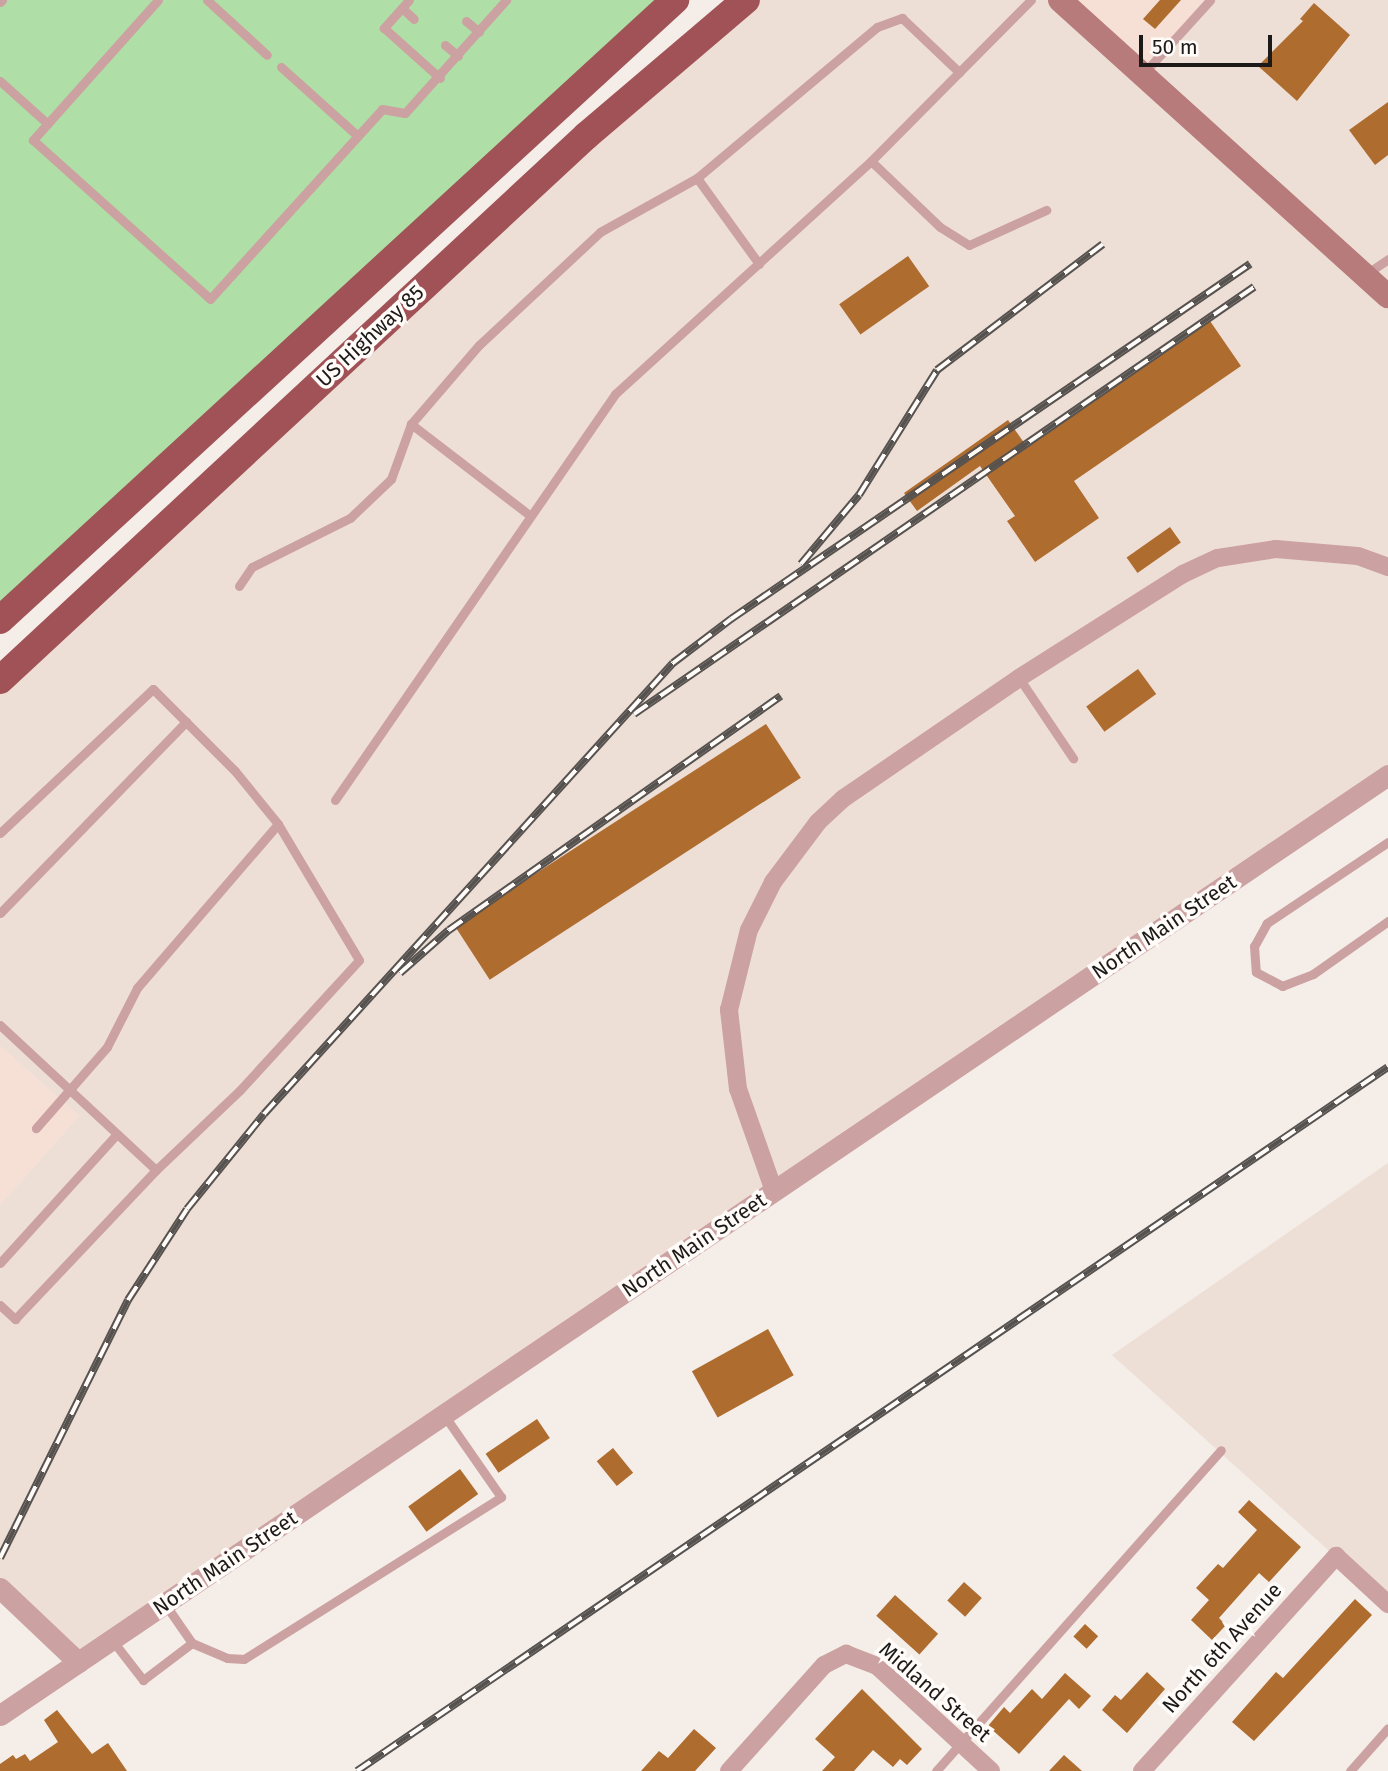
<!DOCTYPE html>
<html>
<head>
<meta charset="utf-8">
<style>
	body { margin:0 }
	#map { position:relative; width:1388px; height:1771px; overflow:hidden; background:#f4ede8; font-family:"Fira Sans",sans-serif }
	div>[style] { position:absolute }
	[style*='--x'] { left:calc(var(--x)*1px); top:calc(var(--y)*1px); width:calc(var(--w)*1px); rotate:calc(var(--a)*1deg) }
	.commercial>* { inset:0; background:#f6dfd4 }
	.built>* { inset:0; background:#eedfd6 }
	.green>* { inset:0; background:#afdea6 }
	.building>* { inset:0; background:#af6c2f; transform-origin:0 0 }
	.service>* { height:9px; margin:-4.5px; padding:0 4.5px; transform-origin:4.5px; border-radius:4.5px; background:#cca1a1 }
	.minor>* { height:18px; margin:-9px; padding:0 9px; transform-origin:9px; border-radius:9px; background:#cca1a1 }
	.tertiary>* { height:21px; margin:-10.5px; padding:0 10.5px; transform-origin:10.5px; border-radius:10.5px; background:#cca1a1 }
	.secondary>* { height:24px; margin:-12px; padding:0 12px; transform-origin:12px; border-radius:12px; background:#b87b7c }
	.trunk>* { height:28px; margin:-14px; padding:0 14px; transform-origin:14px; border-radius:14px; background:#a15256 }
	.rail>* { height:8px; margin-top:-4px; transform-origin:0; background:repeating-linear-gradient(90deg,#fefbf9 0 16px,#56524f 0 32px); box-sizing:border-box; border-block:2px solid #56524f }
	span { translate:-50% -50%; white-space:nowrap; text-align:center; line-height:1.15; -webkit-text-stroke:7px #fefbf9; paint-order:stroke }
	.street-label { font-size:21px; color:#1c1a18 }
	.scale { position:absolute; left:1139px; top:35px; width:133px; height:32px; box-sizing:border-box; border:4px solid #1c1a18; border-top:0; padding-left:9px; font-size:21px; line-height:24px; white-space:nowrap; color:#1c1a18; -webkit-text-stroke:5px #fefbf9; paint-order:stroke }
</style>
</head>
<body>
<div id="map">
	<div class="commercial">
		<div style="clip-path:polygon(1060px 0,1210px 0,1142px 74px)"></div>
		<div style="clip-path:polygon(0 1046px,79px 1116px,0 1205px)"></div>
	</div>
	<div class="built">
		<div style="clip-path:polygon(746px 0,1057px 0,1142px 74px,1210px 0,1388px 0,1388px 775px,78px 1662px,0 1588px,0 1205px,79px 1116px,0 1046px,0 680px)"></div>
		<div style="clip-path:polygon(1388px 1163px,1388px 1604px,1112px 1355px)"></div>
	</div>
	<div class="green">
		<div style="clip-path:polygon(0 0,675px 0,0 620px)"></div>
	</div>
	<div class="building">
		<div style="clip-path:polygon(1160px 0,1181px 0,1155px 29px,1143px 19px)"></div>
		<div style="clip-path:polygon(1314px 3px,1350px 35px,1297px 101px,1258px 66px,1303px 21px,1300px 19px)"></div>
		<div style="clip-path:polygon(1388px 102px,1388px 155px,1375px 165px,1349px 130px)"></div>
		<div style="left:908px;top:256px;width:37px;height:84px;rotate:55deg"></div>
		<div style="clip-path:polygon(1210px 321px,1241px 366px,1074px 481px,1099px 518px,1035px 562px,1007px 521px,1015px 516px,980px 466px,917px 511px,904px 493px,1008px 420px,1027px 447px)"></div>
		<div style="left:1170px;top:527px;width:19px;height:53px;rotate:55deg"></div>
		<div style="left:1138px;top:669px;width:31px;height:64px;rotate:54deg"></div>
		<div style="left:766px;top:724px;width:64px;height:371px;rotate:57deg"></div>
		<div style="left:768px;top:1329px;width:53px;height:87px;rotate:61deg"></div>
		<div style="left:537px;top:1419px;width:23px;height:62px;rotate:56deg"></div>
		<div style="left:613px;top:1448px;width:32px;height:21px;rotate:51deg"></div>
		<div style="left:460px;top:1469px;width:31px;height:64px;rotate:54deg"></div>
		<div style="clip-path:polygon(1249px 1500px,1301px 1547px,1269px 1582px,1259px 1573px,1219px 1618px,1226px 1625px,1212px 1640px,1191px 1620px,1209px 1600px,1196px 1588px,1218px 1564px,1223px 1568px,1257px 1530px,1238px 1512px)"></div>
		<div style="left:964px;top:1582px;width:24px;height:25px;rotate:42deg"></div>
		<div style="left:895px;top:1595px;width:58px;height:28px;rotate:42deg"></div>
		<div style="clip-path:polygon(1355px 1599px,1372px 1615px,1254px 1741px,1232px 1722px,1276px 1672px,1283px 1678px)"></div>
		<div style="left:1085px;top:1624px;width:18px;height:17px;rotate:43deg"></div>
		<div style="clip-path:polygon(1147px 1672px,1165px 1689px,1127px 1733px,1102px 1710px,1115px 1695px,1121px 1700px)"></div>
		<div style="clip-path:polygon(1065px 1673px,1091px 1696px,1079px 1709px,1069px 1699px,1019px 1754px,988px 1726px,1004px 1707px,1010px 1713px,1032px 1689px,1042px 1699px)"></div>
		<div style="clip-path:polygon(862px 1689px,922px 1749px,907px 1765px,900px 1759px,893px 1767px,873px 1750px,854px 1771px,822px 1771px,835px 1757px,815px 1739px)"></div>
		<div style="clip-path:polygon(57px 1710px,92px 1754px,108px 1743px,127px 1771px,0 1771px,0 1764px,13px 1755px,16px 1759px,25px 1754px,30px 1761px,58px 1742px,44px 1720px)"></div>
		<div style="clip-path:polygon(694px 1729px,716px 1748px,695px 1771px,641px 1771px,659px 1751px,668px 1758px)"></div>
		<div style="clip-path:polygon(1064px 1755px,1082px 1771px,1049px 1771px)"></div>
	</div>
	<div class="service">
		<div style="--x:158;--y:0;--w:188;--a:131.8"></div>
		<div style="--x:33;--y:140;--w:238;--a:41.9"></div>
		<div style="--x:210;--y:299;--w:256;--a:-47.8"></div>
		<div style="--x:382;--y:109;--w:23;--a:10"></div>
		<div style="--x:405;--y:113;--w:152;--a:-48.2"></div>
		<div style="--x:207;--y:0;--w:81;--a:42.5"></div>
		<div style="--x:409;--y:0;--w:38;--a:132"></div>
		<div style="--x:384;--y:28;--w:75;--a:41.8"></div>
		<div style="--x:0;--y:2;--w:3;--a:-45"></div>
		<div style="--x:402;--y:8;--w:16;--a:43"></div>
		<div style="--x:466;--y:21;--w:17;--a:40"></div>
		<div style="--x:445;--y:45;--w:17;--a:40"></div>
		<div style="--x:281;--y:67;--w:103;--a:41.9"></div>
		<div style="--x:1143;--y:74;--w:100;--a:-47.8"></div>
		<div style="--x:0;--y:81;--w:64;--a:41.9"></div>
		<div style="--x:871;--y:161;--w:95;--a:43.7"></div>
		<div style="--x:940;--y:227;--w:34;--a:32"></div>
		<div style="--x:969;--y:245;--w:85;--a:-24.4"></div>
		<div style="--x:697;--y:178;--w:235;--a:-40"></div>
		<div style="--x:877;--y:27;--w:27;--a:-20"></div>
		<div style="--x:902;--y:18;--w:79;--a:43.5"></div>
		<div style="--x:1366;--y:274;--w:27;--a:-34"></div>
		<div style="--x:528;--y:514;--w:148;--a:-142.4"></div>
		<div style="--x:411;--y:424;--w:104;--a:-49.3"></div>
		<div style="--x:479;--y:345;--w:166;--a:-43"></div>
		<div style="--x:600;--y:232;--w:111;--a:-29.1"></div>
		<div style="--x:697;--y:178;--w:106;--a:54.2"></div>
		<div style="--x:239;--y:586;--w:23;--a:-56"></div>
		<div style="--x:252;--y:567;--w:110;--a:-26.6"></div>
		<div style="--x:350;--y:518;--w:57;--a:-43.6"></div>
		<div style="--x:391;--y:479;--w:59;--a:-70"></div>
		<div style="--x:1019;--y:678;--w:97;--a:56"></div>
		<div style="--x:335;--y:800;--w:493;--a:-55.4"></div>
		<div style="--x:615;--y:394;--w:346;--a:-42.3"></div>
		<div style="--x:871;--y:161;--w:227;--a:-45.2"></div>
		<div style="--x:0;--y:833;--w:210;--a:-43.3"></div>
		<div style="--x:153;--y:689;--w:116;--a:45"></div>
		<div style="--x:235;--y:771;--w:68;--a:50.9"></div>
		<div style="--x:278;--y:824;--w:216;--a:130.7"></div>
		<div style="--x:137;--y:988;--w:66;--a:117"></div>
		<div style="--x:107;--y:1047;--w:108;--a:131.2"></div>
		<div style="--x:1388;--y:842;--w:146;--a:146.2"></div>
		<div style="--x:1267;--y:923;--w:26;--a:119"></div>
		<div style="--x:1254;--y:946;--w:26;--a:86"></div>
		<div style="--x:1256;--y:972;--w:30;--a:28"></div>
		<div style="--x:1282;--y:986;--w:33;--a:-21"></div>
		<div style="--x:1313;--y:974;--w:92;--a:-35.2"></div>
		<div style="--x:0;--y:913;--w:267;--a:-45.8"></div>
		<div style="--x:0;--y:1025;--w:213;--a:42.9"></div>
		<div style="--x:156;--y:1170;--w:116;--a:-43.6"></div>
		<div style="--x:240;--y:1090;--w:176;--a:-47.5"></div>
		<div style="--x:359;--y:960;--w:158;--a:-120.8"></div>
		<div style="--x:0;--y:1263;--w:174;--a:-47.8"></div>
		<div style="--x:0;--y:1305;--w:21;--a:43"></div>
		<div style="--x:15;--y:1319;--w:205;--a:-46.6"></div>
		<div style="--x:112;--y:1640;--w:51;--a:52.2"></div>
		<div style="--x:143;--y:1680;--w:61;--a:-37.1"></div>
		<div style="--x:192;--y:1643;--w:47;--a:-124.7"></div>
		<div style="--x:192;--y:1643;--w:38;--a:23"></div>
		<div style="--x:227;--y:1658;--w:17;--a:3"></div>
		<div style="--x:244;--y:1659;--w:304;--a:-32.2"></div>
		<div style="--x:501;--y:1497;--w:100;--a:-124.8"></div>
		<div style="--x:936;--y:1771;--w:429;--a:-48.4"></div>
		<div style="--x:1350;--y:1771;--w:57;--a:-48.5"></div>
	</div>
	<div class="minor">
		<div style="--x:774;--y:1191;--w:108;--a:-109.4"></div>
		<div style="--x:738;--y:1089;--w:80;--a:-96.5"></div>
		<div style="--x:729;--y:1010;--w:82;--a:-76"></div>
		<div style="--x:749;--y:930;--w:54;--a:-63.4"></div>
		<div style="--x:773;--y:882;--w:75;--a:-53.1"></div>
		<div style="--x:818;--y:822;--w:35;--a:-43"></div>
		<div style="--x:844;--y:798;--w:212;--a:-34.4"></div>
		<div style="--x:1019;--y:678;--w:194;--a:-32.4"></div>
		<div style="--x:1183;--y:574;--w:38;--a:-25"></div>
		<div style="--x:1218;--y:558;--w:59;--a:-8.8"></div>
		<div style="--x:1276;--y:549;--w:82;--a:4.9"></div>
		<div style="--x:1358;--y:556;--w:32;--a:20"></div>
		<div style="--x:729;--y:1771;--w:142;--a:-48.1"></div>
		<div style="--x:824;--y:1665;--w:25;--a:-27"></div>
		<div style="--x:846;--y:1654;--w:33;--a:21"></div>
		<div style="--x:877;--y:1666;--w:155;--a:42.6"></div>
		<div style="--x:1142;--y:1771;--w:290;--a:-47.9"></div>
		<div style="--x:1336;--y:1556;--w:71;--a:42.7"></div>
	</div>
	<div class="tertiary">
		<div style="--x:0;--y:1588;--w:108;--a:43.5"></div>
		<div style="--x:0;--y:1715;--w:1676;--a:-34.11"></div>
	</div>
	<div class="secondary">
		<div style="--x:1060;--y:0;--w:442;--a:42.1"></div>
	</div>
	<div class="trunk">
		<div style="--x:0;--y:620;--w:917;--a:-42.57"></div>
		<div style="--x:0;--y:680;--w:800;--a:-42.87"></div>
		<div style="--x:586;--y:136;--w:210;--a:-40.4"></div>
	</div>
	<div class="rail">
		<div style="--x:801;--y:564;--w:90;--a:-50"></div>
		<div style="--x:859;--y:495;--w:147;--a:-58"></div>
		<div style="--x:937;--y:370;--w:208;--a:-37.2"></div>
		<div style="--x:634;--y:714;--w:753;--a:-34.56"></div>
		<div style="--x:400;--y:973;--w:65;--a:-41.3"></div>
		<div style="--x:449;--y:930;--w:406;--a:-35.2"></div>
		<div style="--x:0;--y:1558;--w:288;--a:-63.6"></div>
		<div style="--x:128;--y:1300;--w:108;--a:-57"></div>
		<div style="--x:187;--y:1209;--w:122;--a:-51"></div>
		<div style="--x:264;--y:1114;--w:609;--a:-47.8"></div>
		<div style="--x:673;--y:663;--w:73;--a:-37.2"></div>
		<div style="--x:731;--y:619;--w:629;--a:-34.37"></div>
		<div style="--x:357;--y:1771;--w:1248;--a:-34.33"></div>
	</div>
	<div class="street-label">
		<span style="left:370px;top:336px;rotate:-43deg">US Highway 85</span>
		<span style="left:1164px;top:927px;rotate:-34deg">North Main Street</span>
		<span style="left:694px;top:1245px;rotate:-34deg">North Main Street</span>
		<span style="left:225px;top:1563px;rotate:-34deg">North Main Street</span>
		<span style="left:1222px;top:1648px;rotate:-48deg">North 6th Avenue</span>
		<span style="left:935px;top:1692px;rotate:41deg">Midland Street</span>
	</div>
	<div class="scale">50 m</div>
</div>
</body>
</html>
